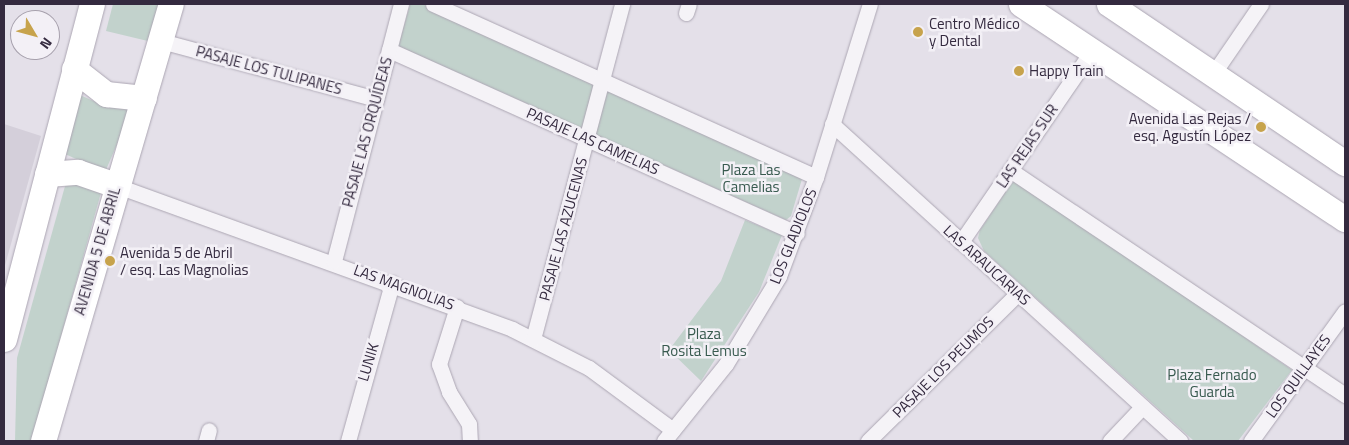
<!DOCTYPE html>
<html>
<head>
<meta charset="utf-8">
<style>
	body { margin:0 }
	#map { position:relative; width:1349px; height:445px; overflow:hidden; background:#e4e0e9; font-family:"Titillium Web",sans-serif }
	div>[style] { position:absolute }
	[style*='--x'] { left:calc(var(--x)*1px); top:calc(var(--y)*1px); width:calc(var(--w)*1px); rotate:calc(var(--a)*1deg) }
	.built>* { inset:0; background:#d4cfda }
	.green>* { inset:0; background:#c2d2cc }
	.roads { filter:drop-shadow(0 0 1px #aca6b3) drop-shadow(0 0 1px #aca6b3) }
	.minor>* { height:15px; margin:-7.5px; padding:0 7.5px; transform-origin:7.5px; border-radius:7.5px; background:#f5f3f7 }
	.primary>* { height:25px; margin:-12.5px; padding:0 12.5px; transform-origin:12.5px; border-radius:12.5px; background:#fff }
	.dots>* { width:14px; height:14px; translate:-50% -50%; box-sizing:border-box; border:2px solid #f3f0f6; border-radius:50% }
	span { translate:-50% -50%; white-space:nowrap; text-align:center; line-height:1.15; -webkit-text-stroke:5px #f3f0f6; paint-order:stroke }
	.poi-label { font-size:15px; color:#342a3f }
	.left { translate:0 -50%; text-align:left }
	.right { translate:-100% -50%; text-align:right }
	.street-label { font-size:15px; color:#342a3f }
	.park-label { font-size:15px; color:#385a4f }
	.frame { position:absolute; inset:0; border:5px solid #342a3f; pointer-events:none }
	.north { position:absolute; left:10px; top:10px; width:50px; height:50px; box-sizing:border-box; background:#f3f0f6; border:1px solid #a7a1ad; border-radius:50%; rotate:127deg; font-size:14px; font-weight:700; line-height:20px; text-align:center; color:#342a3f }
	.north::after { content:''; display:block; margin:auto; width:18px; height:22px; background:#c7a34c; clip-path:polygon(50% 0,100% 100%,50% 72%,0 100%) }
</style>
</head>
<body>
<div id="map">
	<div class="built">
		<div style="clip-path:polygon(4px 124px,41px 136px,4px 269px)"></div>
	</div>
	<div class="green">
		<div style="clip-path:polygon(113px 4px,162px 4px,152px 42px,106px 31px)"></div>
		<div style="clip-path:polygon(422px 4px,796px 169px,802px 179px,791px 216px,786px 220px,398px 46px,410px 5px)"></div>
		<div style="clip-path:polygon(80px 95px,107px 107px,132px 110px,105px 172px,65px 154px)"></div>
		<div style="clip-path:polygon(1015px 178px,1292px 370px,1238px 441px,1194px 441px,984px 251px,978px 238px,980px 230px)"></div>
		<div style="clip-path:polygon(67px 179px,102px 189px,32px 441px,15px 441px,17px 358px)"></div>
		<div style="clip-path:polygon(745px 220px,782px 235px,759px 292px,701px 381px,669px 350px,721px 281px)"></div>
	</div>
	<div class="roads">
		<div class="minor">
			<div style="--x:433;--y:4;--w:420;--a:24.3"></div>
			<div style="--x:686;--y:13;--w:9;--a:-72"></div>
			<div style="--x:161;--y:41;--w:223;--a:15.1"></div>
			<div style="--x:389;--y:50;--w:447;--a:24.2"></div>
			<div style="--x:1213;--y:74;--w:85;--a:-55.6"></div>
			<div style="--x:832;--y:124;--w:471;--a:42.3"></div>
			<div style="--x:1010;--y:170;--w:404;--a:33.9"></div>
			<div style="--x:115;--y:185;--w:422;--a:19.9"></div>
			<div style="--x:512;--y:329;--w:86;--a:26.9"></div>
			<div style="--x:589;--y:368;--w:104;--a:36.4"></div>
			<div style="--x:961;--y:242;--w:232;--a:-55.6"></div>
			<div style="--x:334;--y:261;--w:266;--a:-75.4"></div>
			<div style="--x:457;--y:307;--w:60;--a:107.5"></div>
			<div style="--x:439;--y:364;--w:30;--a:70"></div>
			<div style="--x:449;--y:392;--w:38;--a:58"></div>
			<div style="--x:469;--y:424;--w:17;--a:87"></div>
			<div style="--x:533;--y:339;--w:347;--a:-75.1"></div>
			<div style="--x:206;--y:441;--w:11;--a:-75"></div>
			<div style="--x:348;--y:441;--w:164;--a:-74.4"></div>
			<div style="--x:664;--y:441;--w:99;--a:-51.2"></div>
			<div style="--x:726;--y:364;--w:103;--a:-58.9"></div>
			<div style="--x:779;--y:276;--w:106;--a:-69.5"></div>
			<div style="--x:816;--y:177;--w:181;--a:-72.7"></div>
			<div style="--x:868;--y:441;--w:211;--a:-44.6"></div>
			<div style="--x:1110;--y:441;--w:47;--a:-46.7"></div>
			<div style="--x:1251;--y:441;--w:160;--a:-54.1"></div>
		</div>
		<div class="primary">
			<div style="--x:1021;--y:4;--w:389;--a:33.6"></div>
			<div style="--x:1109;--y:4;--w:285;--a:34"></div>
			<div style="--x:74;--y:69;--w:41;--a:38"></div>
			<div style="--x:106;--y:94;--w:38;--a:6"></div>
			<div style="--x:47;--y:174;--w:31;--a:-4"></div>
			<div style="--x:78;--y:172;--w:39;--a:19"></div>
			<div style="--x:4;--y:339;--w:346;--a:-75.3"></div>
			<div style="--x:43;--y:441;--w:455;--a:-73.7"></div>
		</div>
	</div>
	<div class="dots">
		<div style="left:918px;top:32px;background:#c7a34c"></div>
		<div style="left:1019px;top:71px;background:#c7a34c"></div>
		<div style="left:1261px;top:127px;background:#c7a34c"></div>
		<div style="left:110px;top:261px;background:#c7a34c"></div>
	</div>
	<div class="poi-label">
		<span class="left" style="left:929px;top:32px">Centro Médico<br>y Dental</span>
		<span class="left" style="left:1029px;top:71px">Happy Train</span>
		<span class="right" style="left:1251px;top:127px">Avenida Las Rejas /<br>esq. Agustín López</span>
		<span class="left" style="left:120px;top:261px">Avenida 5 de Abril<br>/ esq. Las Magnolias</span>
	</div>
	<div class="street-label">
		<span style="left:269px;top:70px;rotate:15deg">PASAJE LOS TULIPANES</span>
		<span style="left:367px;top:132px;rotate:-75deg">PASAJE LAS ORQUÍDEAS</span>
		<span style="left:593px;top:141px;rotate:24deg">PASAJE LAS CAMELIAS</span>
		<span style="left:1027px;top:146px;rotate:-56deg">LAS REJAS SUR</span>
		<span style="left:563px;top:229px;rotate:-75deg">PASAJE LAS AZUCENAS</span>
		<span style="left:793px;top:236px;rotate:-68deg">LOS GLADIOLOS</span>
		<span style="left:97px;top:251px;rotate:-74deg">AVENIDA 5 DE ABRIL</span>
		<span style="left:987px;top:265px;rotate:42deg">LAS ARAUCARIAS</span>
		<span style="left:404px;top:287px;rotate:20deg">LAS MAGNOLIAS</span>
		<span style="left:368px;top:362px;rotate:-73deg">LUNIK</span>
		<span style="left:943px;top:367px;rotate:-45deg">PASAJE LOS PEUMOS</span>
		<span style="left:1298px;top:376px;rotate:-54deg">LOS QUILLAYES</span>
	</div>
	<div class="park-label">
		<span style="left:751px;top:178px">Plaza Las<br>Camelias</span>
		<span style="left:704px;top:342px">Plaza<br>Rosita Lemus</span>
		<span style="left:1212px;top:383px">Plaza Fernado<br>Guarda</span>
	</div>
	<div class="frame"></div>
	<div class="north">N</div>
</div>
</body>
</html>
